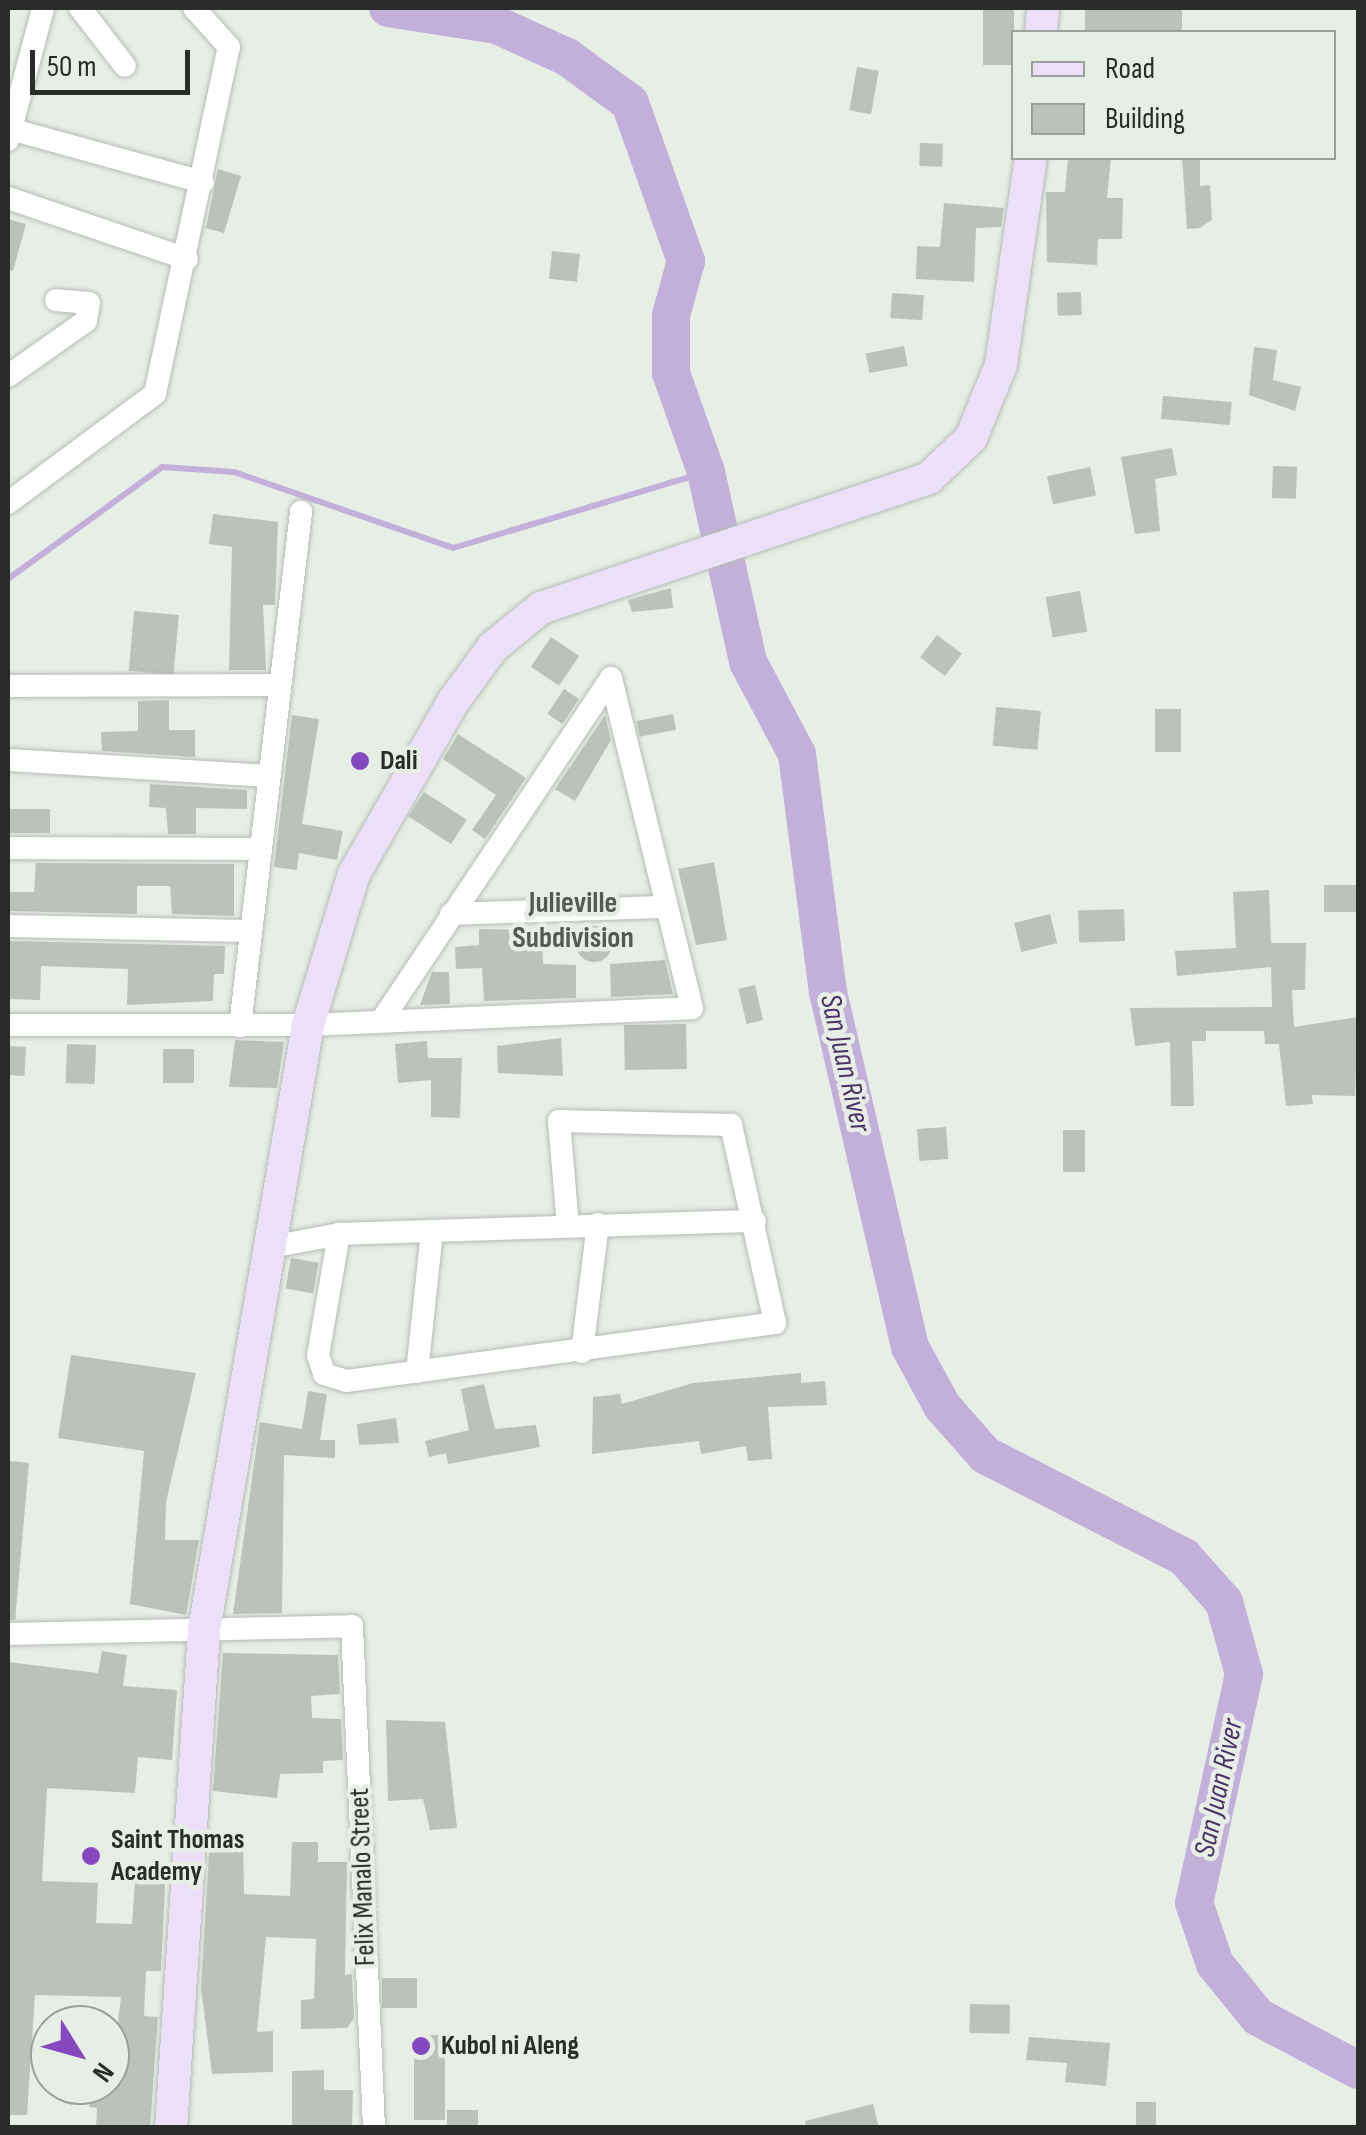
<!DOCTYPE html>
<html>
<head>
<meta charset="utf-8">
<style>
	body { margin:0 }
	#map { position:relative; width:1366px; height:2135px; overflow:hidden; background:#e7eee6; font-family:"Sofia Sans Condensed",sans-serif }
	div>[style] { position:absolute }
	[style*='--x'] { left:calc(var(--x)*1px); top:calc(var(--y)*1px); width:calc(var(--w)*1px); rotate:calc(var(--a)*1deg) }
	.stream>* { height:6px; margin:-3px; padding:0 3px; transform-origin:3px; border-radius:3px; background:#c2b0da }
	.river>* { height:38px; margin:-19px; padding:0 19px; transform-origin:19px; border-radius:19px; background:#c2b0da }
	.building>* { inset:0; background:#bbc2ba; transform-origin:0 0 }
	.round { border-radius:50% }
	.roads { filter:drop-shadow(0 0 2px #b5bcb4) drop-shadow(0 0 2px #b5bcb4) }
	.street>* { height:22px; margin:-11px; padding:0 11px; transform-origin:11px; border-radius:11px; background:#fff }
	.secondary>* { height:32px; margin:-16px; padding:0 16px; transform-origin:16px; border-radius:16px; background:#ece0f9 }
	.dots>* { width:28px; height:28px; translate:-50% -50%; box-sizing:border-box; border:5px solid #e7eee6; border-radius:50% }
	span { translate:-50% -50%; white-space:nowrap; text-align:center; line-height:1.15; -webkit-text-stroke:9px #e7eee6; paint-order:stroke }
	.poi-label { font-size:28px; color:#2a2c29; font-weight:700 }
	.left { translate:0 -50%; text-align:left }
	.street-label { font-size:28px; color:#2a2c29 }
	.neighbourhood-label { font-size:30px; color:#545a53; font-weight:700 }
	.water-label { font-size:30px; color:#4c3367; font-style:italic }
	.frame { position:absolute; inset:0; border:10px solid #2a2c29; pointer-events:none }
	.legend { position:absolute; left:1011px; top:30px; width:325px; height:130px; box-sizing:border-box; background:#e7eee6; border:2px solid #9ba09a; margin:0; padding:12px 18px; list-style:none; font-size:30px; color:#2a2c29 }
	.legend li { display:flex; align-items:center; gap:20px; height:50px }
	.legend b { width:50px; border:2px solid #9ba09a }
	.north { position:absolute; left:30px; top:2005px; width:100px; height:100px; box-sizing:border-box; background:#e7eee6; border:2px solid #9ba09a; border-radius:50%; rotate:127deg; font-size:28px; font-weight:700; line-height:40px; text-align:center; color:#2a2c29 }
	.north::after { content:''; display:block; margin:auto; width:35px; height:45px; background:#8548be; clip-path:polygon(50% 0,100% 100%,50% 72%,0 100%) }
	.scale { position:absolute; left:30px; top:50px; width:160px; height:45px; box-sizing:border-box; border:5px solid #2a2c29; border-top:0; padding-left:12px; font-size:30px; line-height:35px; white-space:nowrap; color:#2a2c29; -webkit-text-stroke:8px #e7eee6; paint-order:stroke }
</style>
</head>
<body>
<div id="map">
	<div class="stream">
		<div style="--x:8;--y:579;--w:190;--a:-36"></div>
		<div style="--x:162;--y:467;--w:72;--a:4"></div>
		<div style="--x:234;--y:472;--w:232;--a:19.1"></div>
		<div style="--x:453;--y:548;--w:264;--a:-16.7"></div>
	</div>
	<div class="river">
		<div style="--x:388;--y:8;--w:110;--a:8.9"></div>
		<div style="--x:497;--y:25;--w:77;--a:24.6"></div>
		<div style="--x:567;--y:57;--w:78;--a:36.1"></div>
		<div style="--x:630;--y:103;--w:168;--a:70.5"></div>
		<div style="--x:686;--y:261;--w:56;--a:105.5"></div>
		<div style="--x:671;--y:315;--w:58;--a:90"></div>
		<div style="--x:671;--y:373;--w:105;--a:70.5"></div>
		<div style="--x:706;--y:472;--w:195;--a:77.5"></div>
		<div style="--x:748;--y:662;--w:104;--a:62"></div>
		<div style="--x:797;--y:754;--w:240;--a:82.6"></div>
		<div style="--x:828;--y:992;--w:364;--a:77"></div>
		<div style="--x:910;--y:1347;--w:67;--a:61.5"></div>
		<div style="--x:942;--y:1406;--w:65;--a:48.7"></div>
		<div style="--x:985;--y:1455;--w:224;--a:27.1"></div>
		<div style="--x:1184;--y:1557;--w:60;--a:48.4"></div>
		<div style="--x:1224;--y:1602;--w:75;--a:74.5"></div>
		<div style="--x:1244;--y:1674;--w:234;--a:102.3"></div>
		<div style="--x:1194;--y:1903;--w:65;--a:71"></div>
		<div style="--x:1215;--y:1964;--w:68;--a:50.9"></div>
		<div style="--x:1258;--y:2017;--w:113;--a:27.9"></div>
	</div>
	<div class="building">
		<div style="left:983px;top:8px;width:31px;height:57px"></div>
		<div style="left:1085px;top:8px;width:97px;height:24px"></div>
		<div style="left:857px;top:67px;width:22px;height:44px;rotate:10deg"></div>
		<div style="left:920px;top:143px;width:23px;height:23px;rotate:2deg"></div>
		<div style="clip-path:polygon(1068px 158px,1111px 158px,1107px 198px,1123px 198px,1122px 239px,1098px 239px,1097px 265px,1047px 262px,1046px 192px,1065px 192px)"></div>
		<div style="clip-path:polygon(1182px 158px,1200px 158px,1200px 186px,1210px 185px,1212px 220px,1200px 228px,1187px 229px)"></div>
		<div style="clip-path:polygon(218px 169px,241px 176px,224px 233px,206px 228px)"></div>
		<div style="clip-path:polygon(944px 203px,1004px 208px,1001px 227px,976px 228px,974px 282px,916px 279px,917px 246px,940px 247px)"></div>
		<div style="clip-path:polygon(8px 219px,26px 224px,13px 271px,8px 270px)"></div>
		<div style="left:552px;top:251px;width:28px;height:28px;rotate:6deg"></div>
		<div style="left:1081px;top:292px;width:23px;height:24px;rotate:88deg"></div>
		<div style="left:892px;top:293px;width:32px;height:25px;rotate:4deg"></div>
		<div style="left:904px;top:346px;width:20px;height:39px;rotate:79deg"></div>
		<div style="clip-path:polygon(1254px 347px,1277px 350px,1273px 380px,1301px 387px,1295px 411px,1249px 395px)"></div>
		<div style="left:1163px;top:396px;width:69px;height:23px;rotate:5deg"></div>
		<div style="clip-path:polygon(1172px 448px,1177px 475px,1155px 479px,1160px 531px,1135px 534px,1121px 457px)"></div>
		<div style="left:1273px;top:466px;width:24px;height:32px;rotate:2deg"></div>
		<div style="left:1090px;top:467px;width:29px;height:44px;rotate:78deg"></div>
		<div style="clip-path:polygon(213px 514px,278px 522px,275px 605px,263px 605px,266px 670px,229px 670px,232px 547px,209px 544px)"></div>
		<div style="clip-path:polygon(671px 588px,673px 608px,632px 612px,628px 600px)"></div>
		<div style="left:1080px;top:591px;width:41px;height:35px;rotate:80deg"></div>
		<div style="left:134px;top:611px;width:45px;height:60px;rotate:5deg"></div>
		<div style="left:937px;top:635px;width:31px;height:28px;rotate:37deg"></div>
		<div style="left:551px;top:637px;width:34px;height:36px;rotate:34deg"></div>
		<div style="left:564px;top:689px;width:18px;height:30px;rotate:34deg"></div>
		<div style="clip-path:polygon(169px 700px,169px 730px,195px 730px,195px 757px,102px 751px,101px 732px,138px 731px,138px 701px)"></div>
		<div style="left:996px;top:707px;width:45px;height:39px;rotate:5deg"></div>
		<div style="left:1155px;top:709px;width:26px;height:43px"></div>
		<div style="left:673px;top:714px;width:16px;height:37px;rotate:79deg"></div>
		<div style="clip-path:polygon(292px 715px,319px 719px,302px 824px,343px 831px,337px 860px,299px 853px,297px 870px,274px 867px)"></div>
		<div style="clip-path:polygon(605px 715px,611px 740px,575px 801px,555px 789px)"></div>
		<div style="clip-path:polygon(458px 734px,526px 778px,485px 839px,472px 830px,496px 795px,443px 759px)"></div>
		<div style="clip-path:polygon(150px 784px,247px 790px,247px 809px,196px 808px,196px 834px,168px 834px,166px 808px,149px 807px)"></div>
		<div style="left:424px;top:792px;width:51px;height:29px;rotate:33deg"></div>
		<div style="left:50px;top:809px;width:24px;height:42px;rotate:90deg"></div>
		<div style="clip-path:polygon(714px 862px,727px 940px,696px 945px,678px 869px)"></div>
		<div style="clip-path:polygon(36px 863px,234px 864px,234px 916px,172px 914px,170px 886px,137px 886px,137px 914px,8px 911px,8px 892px,34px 892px)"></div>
		<div style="left:1358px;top:885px;width:27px;height:34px;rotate:90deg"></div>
		<div style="clip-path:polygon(1269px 890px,1271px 943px,1306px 943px,1305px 990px,1292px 990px,1294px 1027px,1358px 1017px,1355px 1096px,1312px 1095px,1313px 1104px,1286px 1106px,1279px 1044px,1265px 1044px,1264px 1031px,1206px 1031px,1206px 1041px,1192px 1041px,1194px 1106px,1171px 1106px,1170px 1042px,1135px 1046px,1130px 1008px,1272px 1007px,1271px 967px,1177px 976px,1175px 951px,1236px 948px,1233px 892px)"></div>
		<div style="left:1124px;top:909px;width:32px;height:46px;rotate:88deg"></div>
		<div style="left:1050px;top:914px;width:30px;height:37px;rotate:76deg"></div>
		<div class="round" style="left:576px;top:926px;width:36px;height:36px"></div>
		<div style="clip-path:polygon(479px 929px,542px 930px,543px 964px,576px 965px,576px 998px,484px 1001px,482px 968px,456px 969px,455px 947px,479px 945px)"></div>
		<div style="clip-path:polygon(8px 941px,225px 946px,224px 974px,214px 974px,213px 1001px,127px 1005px,128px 969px,41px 966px,40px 1000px,8px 999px)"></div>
		<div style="clip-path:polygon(665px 960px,673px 994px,611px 997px,610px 964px)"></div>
		<div style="clip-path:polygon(432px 972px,449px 972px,450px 1004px,420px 1005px)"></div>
		<div style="left:755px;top:985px;width:36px;height:17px;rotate:77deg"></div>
		<div style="left:686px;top:1024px;width:45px;height:62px;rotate:89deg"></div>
		<div style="clip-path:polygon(561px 1038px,563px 1076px,498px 1073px,497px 1046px)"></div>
		<div style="clip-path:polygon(235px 1040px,284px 1042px,277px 1088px,229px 1087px)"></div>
		<div style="clip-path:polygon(427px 1041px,428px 1058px,462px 1058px,460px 1118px,431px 1117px,431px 1080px,398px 1083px,395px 1044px)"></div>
		<div style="left:67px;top:1044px;width:29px;height:39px;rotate:2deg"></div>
		<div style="left:8px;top:1046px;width:18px;height:29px;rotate:3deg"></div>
		<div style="left:163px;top:1049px;width:31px;height:34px"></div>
		<div style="left:946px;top:1127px;width:32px;height:29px;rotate:86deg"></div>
		<div style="left:1063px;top:1130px;width:22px;height:42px"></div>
		<div style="left:291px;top:1258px;width:28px;height:31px;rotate:10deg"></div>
		<div style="clip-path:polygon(71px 1355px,196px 1373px,166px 1502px,165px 1540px,199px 1540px,186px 1615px,130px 1604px,144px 1451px,58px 1438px)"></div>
		<div style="clip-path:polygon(801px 1373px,801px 1383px,825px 1381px,827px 1405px,768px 1407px,772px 1459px,748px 1461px,746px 1446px,701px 1454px,699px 1441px,592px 1454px,593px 1397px,620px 1394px,622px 1404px,693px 1383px)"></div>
		<div style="clip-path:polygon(484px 1384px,495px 1429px,536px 1425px,540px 1447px,448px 1464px,446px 1453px,429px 1457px,425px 1441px,469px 1430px,461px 1389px)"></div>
		<div style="clip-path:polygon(308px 1391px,327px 1394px,320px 1440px,335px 1440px,335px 1458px,284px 1455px,282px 1613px,233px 1614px,260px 1422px,302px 1429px)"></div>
		<div style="clip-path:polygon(396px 1418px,399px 1443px,359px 1445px,357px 1424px)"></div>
		<div style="left:8px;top:1461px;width:21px;height:158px;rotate:5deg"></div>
		<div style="clip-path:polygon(102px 1651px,127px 1655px,123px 1686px,177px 1690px,172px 1760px,138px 1757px,135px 1793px,47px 1788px,42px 1881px,98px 1883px,96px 1923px,132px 1924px,135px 1882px,165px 1884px,161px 1971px,146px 1971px,144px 2016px,158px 2017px,150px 2128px,96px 2128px,97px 2108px,89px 2107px,91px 2085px,110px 2085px,121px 1997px,35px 1995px,27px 2115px,8px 2115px,8px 1662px,98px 1673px)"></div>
		<div style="clip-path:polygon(223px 1653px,338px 1655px,340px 1694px,311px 1696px,312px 1718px,341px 1719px,343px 1760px,323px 1761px,323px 1773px,280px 1774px,277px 1798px,213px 1791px)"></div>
		<div style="clip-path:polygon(386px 1720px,445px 1722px,457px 1828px,430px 1830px,423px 1799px,388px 1801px)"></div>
		<div style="clip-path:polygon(243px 1837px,244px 1894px,290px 1896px,292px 1842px,318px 1842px,318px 1862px,347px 1862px,345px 1975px,352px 1974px,354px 2018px,347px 2028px,301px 2029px,301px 2000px,314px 1999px,316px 1939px,266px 1937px,257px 2032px,273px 2031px,273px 2072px,212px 2074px,201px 1988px,210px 1838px)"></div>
		<div style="left:382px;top:1978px;width:35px;height:30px"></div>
		<div style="left:970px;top:2004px;width:40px;height:29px;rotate:1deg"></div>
		<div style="left:414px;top:2035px;width:31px;height:85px"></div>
		<div style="clip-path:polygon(1029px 2037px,1110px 2043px,1106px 2086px,1065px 2082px,1067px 2063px,1026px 2060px)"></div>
		<div style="clip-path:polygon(324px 2070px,324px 2090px,353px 2090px,352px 2127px,292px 2126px,292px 2071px)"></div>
		<div style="left:1156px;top:2102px;width:26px;height:20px;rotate:90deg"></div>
		<div style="clip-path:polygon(873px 2104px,879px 2128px,806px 2128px,805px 2121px)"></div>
		<div style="left:447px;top:2110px;width:31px;height:18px"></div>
	</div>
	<div class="roads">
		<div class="street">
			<div style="--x:80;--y:8;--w:73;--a:52.2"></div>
			<div style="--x:10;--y:129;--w:200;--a:15.4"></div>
			<div style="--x:8;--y:140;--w:137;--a:-75.1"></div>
			<div style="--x:8;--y:198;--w:189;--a:18.8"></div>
			<div style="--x:8;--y:376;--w:95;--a:-35.2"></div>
			<div style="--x:86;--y:321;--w:18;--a:-81"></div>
			<div style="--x:89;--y:303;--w:33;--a:-175"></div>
			<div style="--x:8;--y:503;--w:183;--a:-36.6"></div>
			<div style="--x:155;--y:394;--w:355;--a:-78"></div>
			<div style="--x:229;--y:47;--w:52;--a:-131.9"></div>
			<div style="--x:8;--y:686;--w:267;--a:-0.2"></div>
			<div style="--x:8;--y:760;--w:258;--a:3.5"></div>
			<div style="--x:8;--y:848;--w:249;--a:0.2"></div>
			<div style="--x:451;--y:914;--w:215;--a:-1.9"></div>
			<div style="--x:8;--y:926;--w:240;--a:1.2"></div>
			<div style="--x:8;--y:1025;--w:300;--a:0"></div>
			<div style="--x:308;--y:1025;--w:384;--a:-2.5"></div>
			<div style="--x:692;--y:1008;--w:340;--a:-103.8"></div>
			<div style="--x:611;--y:678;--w:413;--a:123.8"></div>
			<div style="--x:240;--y:1026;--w:518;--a:-83.23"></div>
			<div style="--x:339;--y:1234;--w:123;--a:99.8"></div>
			<div style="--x:318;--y:1355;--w:20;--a:72"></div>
			<div style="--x:324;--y:1374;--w:24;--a:17"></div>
			<div style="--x:347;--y:1381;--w:432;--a:-7.7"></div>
			<div style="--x:775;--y:1323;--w:203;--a:-102.5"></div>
			<div style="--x:731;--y:1125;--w:172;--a:-178.7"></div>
			<div style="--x:559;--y:1121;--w:104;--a:85.1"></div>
			<div style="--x:271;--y:1247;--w:69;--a:-10.8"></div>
			<div style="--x:339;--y:1234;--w:416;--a:-1.8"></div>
			<div style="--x:582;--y:1352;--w:129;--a:-82.9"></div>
			<div style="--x:417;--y:1372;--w:142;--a:-83.9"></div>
			<div style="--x:8;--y:1634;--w:344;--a:-1.3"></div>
			<div style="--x:352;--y:1626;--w:502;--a:87.49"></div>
		</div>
		<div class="secondary">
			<div style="--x:1041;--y:32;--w:24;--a:-85"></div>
			<div style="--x:171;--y:2128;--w:499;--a:-86.2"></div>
			<div style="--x:204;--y:1630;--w:614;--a:-80.25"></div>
			<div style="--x:308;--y:1025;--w:158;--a:-73.1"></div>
			<div style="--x:354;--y:874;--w:198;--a:-60.1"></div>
			<div style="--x:453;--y:702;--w:68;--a:-54"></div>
			<div style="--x:493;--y:647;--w:62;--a:-39.1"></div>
			<div style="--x:541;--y:608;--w:409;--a:-18.5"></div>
			<div style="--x:929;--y:478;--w:58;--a:-43.6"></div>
			<div style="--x:971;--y:438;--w:79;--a:-67.7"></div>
			<div style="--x:1001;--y:365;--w:209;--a:-81.8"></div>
		</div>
	</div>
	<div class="dots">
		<div style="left:360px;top:761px;background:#8548be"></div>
		<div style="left:91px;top:1856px;background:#8548be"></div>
		<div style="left:421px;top:2046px;background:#8548be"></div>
	</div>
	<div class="poi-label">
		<span class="left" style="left:380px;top:761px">Dali</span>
		<span class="left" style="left:111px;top:1856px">Saint Thomas<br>Academy</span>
		<span class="left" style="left:441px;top:2046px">Kubol ni Aleng</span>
	</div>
	<div class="street-label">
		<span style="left:363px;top:1877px;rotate:-92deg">Felix Manalo Street</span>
	</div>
	<div class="neighbourhood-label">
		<span style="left:573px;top:920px">Julieville<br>Subdivision</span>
	</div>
	<div class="water-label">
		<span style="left:845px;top:1063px;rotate:77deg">San Juan River</span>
		<span style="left:1219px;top:1788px;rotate:-78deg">San Juan River</span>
	</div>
	<div class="frame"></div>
	<ul class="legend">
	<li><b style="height:12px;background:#ece0f9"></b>Road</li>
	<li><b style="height:28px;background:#bbc2ba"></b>Building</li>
	</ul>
	<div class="north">N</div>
	<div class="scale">50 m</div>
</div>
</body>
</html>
